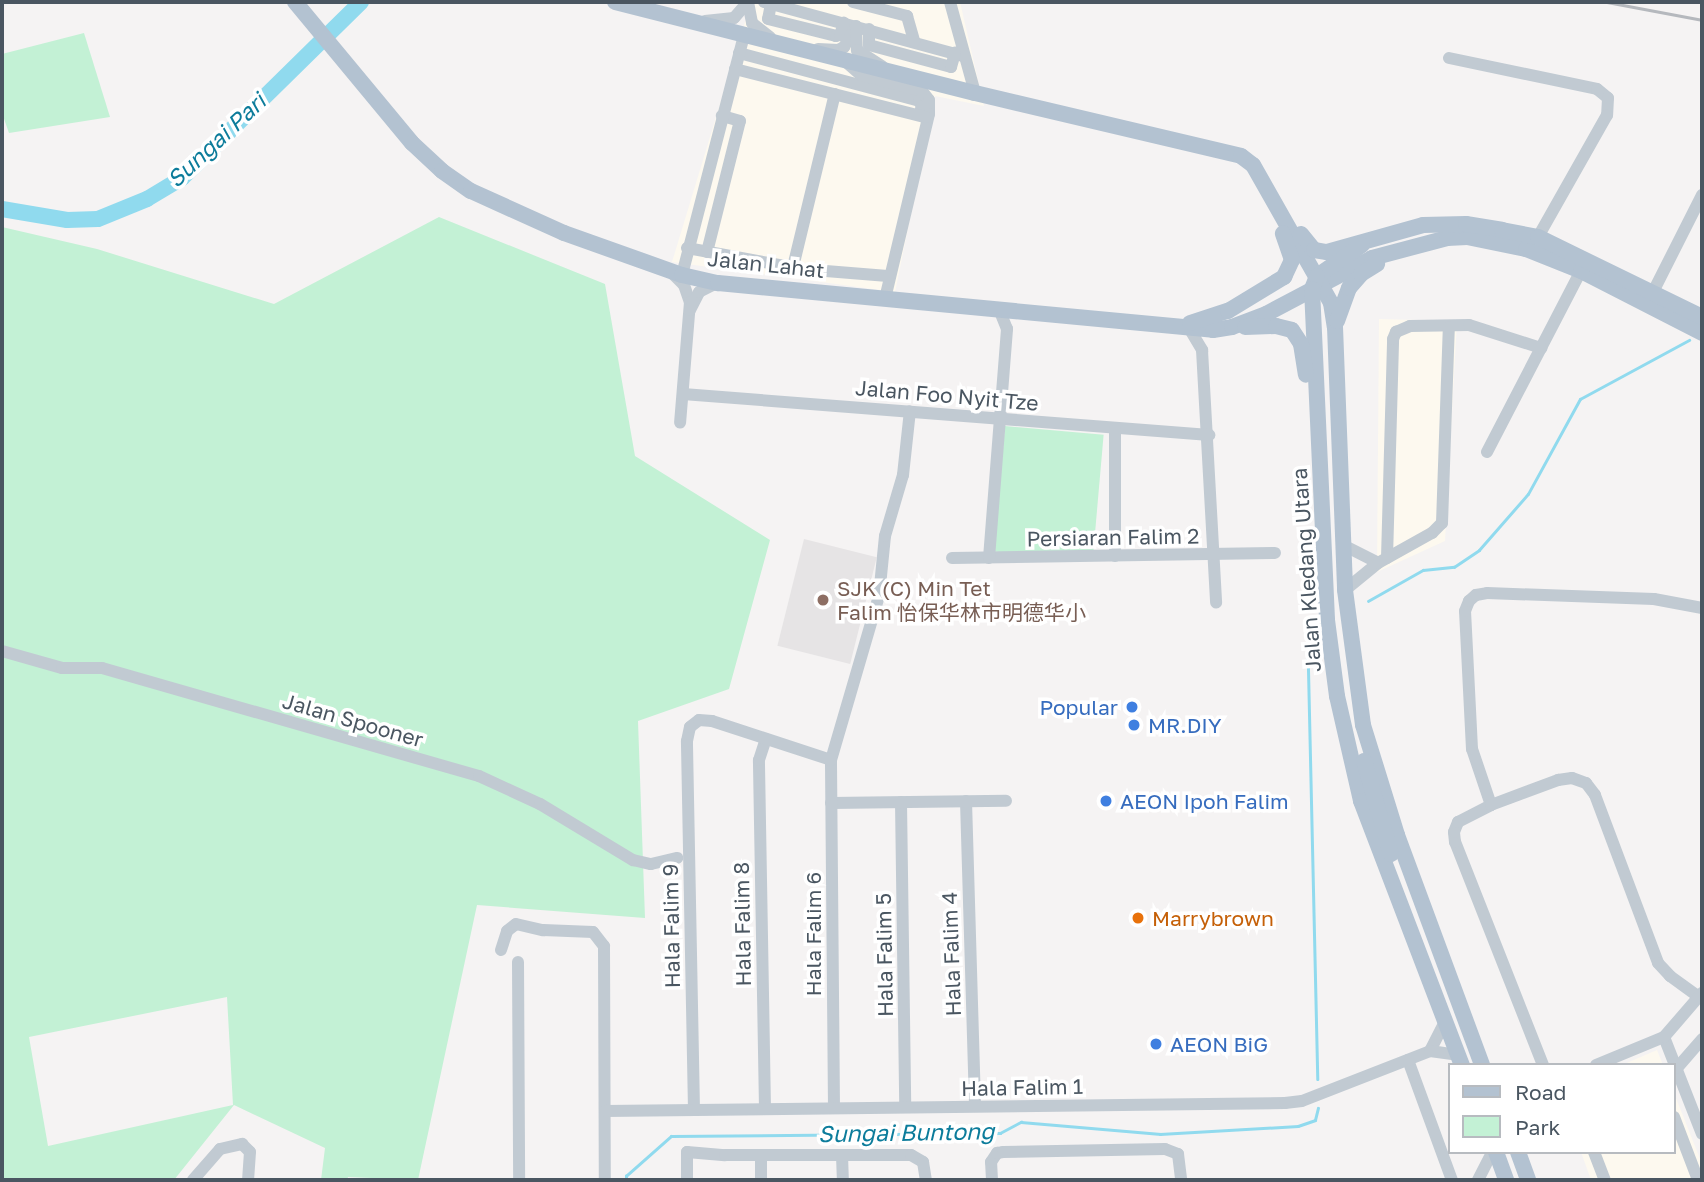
<!DOCTYPE html>
<html>
<head>
<meta charset="utf-8">
<style>
	body { margin:0 }
	#map { position:relative; width:1704px; height:1182px; overflow:hidden; background:#f5f3f3; font-family:"Golos Text","Noto Sans SC",sans-serif }
	div>[style] { position:absolute }
	[style*='--x'] { left:calc(var(--x)*1px); top:calc(var(--y)*1px); width:calc(var(--w)*1px); rotate:calc(var(--a)*1deg) }
	.commercial>* { inset:0; background:#fdf9ef }
	.education>* { inset:0; background:#e6e4e5; transform-origin:0 0 }
	.green>* { inset:0; background:#c3f1d5; transform-origin:0 0 }
	.stream>* { height:2.5px; margin:-1.25px; padding:0 1.25px; transform-origin:1.25px; border-radius:1.25px; background:#90daee }
	.river>* { height:16px; margin:-8px; padding:0 8px; transform-origin:8px; border-radius:8px; background:#90daee }
	.minor>* { height:12px; margin:-6px; padding:0 6px; transform-origin:6px; border-radius:6px; background:#c1cad2 }
	.major>* { height:16px; margin:-8px; padding:0 8px; transform-origin:8px; border-radius:8px; background:#b3c2d1 }
	.rail>* { height:2.5px; margin:-1.25px; padding:0 1.25px; transform-origin:1.25px; border-radius:1.25px; background:#b5b8bd }
	.dots>* { width:19px; height:19px; translate:-50% -50%; box-sizing:border-box; border:4px solid #fff; border-radius:50% }
	span { translate:-50% -50%; white-space:nowrap; text-align:center; line-height:1.15; -webkit-text-stroke:7px #fff; paint-order:stroke }
	.street-label { font-size:21px; color:#4a5661 }
	.education-label { font-size:21px; color:#785e54 }
	.left { translate:0 -50%; text-align:left }
	.shop-label { font-size:21px; color:#366cbe }
	.right { translate:-100% -50%; text-align:right }
	.food-label { font-size:21px; color:#c56008 }
	.water-label { font-size:23px; color:#0c7c9b; font-style:italic }
	.frame { position:absolute; inset:0; border:4px solid #4a5661; pointer-events:none }
	.legend { position:absolute; left:1448px; top:1063px; width:228px; height:91px; box-sizing:border-box; background:#fff; border:2px solid #b7bbc0; margin:0; padding:9px 12px; list-style:none; font-size:21px; color:#4a5661 }
	.legend li { display:flex; align-items:center; gap:14px; height:35px }
	.legend b { width:35px; border:2px solid #b7bbc0 }
</style>
</head>
<body>
<div id="map">
	<div class="commercial">
		<div style="clip-path:polygon(751px 2px,960px 2px,984px 106px,935px 96px,895px 292px,672px 262px)"></div>
		<div style="clip-path:polygon(1379px 319px,1457px 321px,1445px 541px,1377px 572px)"></div>
		<div style="clip-path:polygon(1657px 1050px,1663px 1065px,1622px 1065px)"></div>
		<div style="clip-path:polygon(1674px 1093px,1702px 1164px,1702px 1180px,1591px 1180px,1581px 1152px,1674px 1152px)"></div>
	</div>
	<div class="education">
		<div style="left:804px;top:539px;width:75px;height:110px;rotate:14deg"></div>
	</div>
	<div class="green">
		<div style="clip-path:polygon(84px 33px,110px 117px,9px 133px,2px 113px,2px 54px)"></div>
		<div style="clip-path:polygon(evenodd,439px 217px,605px 284px,635px 456px,770px 540px,729px 689px,638px 721px,645px 918px,477px 905px,418px 1180px,348px 1177px,347px 1180px,321px 1180px,325px 1148px,234px 1105px,174px 1180px,2px 1180px,2px 227px,97px 249px,274px 304px,439px 217px,227px 997px,233px 1105px,48px 1146px,29px 1037px,227px 997px)"></div>
		<div style="left:1005px;top:426px;width:99px;height:126px;rotate:5deg"></div>
	</div>
	<div class="stream">
		<div style="--x:1368;--y:601;--w:63;--a:-29.4"></div>
		<div style="--x:1423;--y:570;--w:31;--a:-6"></div>
		<div style="--x:1454;--y:567;--w:30;--a:-34"></div>
		<div style="--x:1479;--y:550;--w:74;--a:-48.8"></div>
		<div style="--x:1528;--y:494;--w:108;--a:-61.3"></div>
		<div style="--x:1580;--y:399;--w:124;--a:-28.4"></div>
		<div style="--x:1308;--y:648;--w:431;--a:88.7"></div>
		<div style="--x:626;--y:1180;--w:4;--a:-90"></div>
		<div style="--x:626;--y:1176;--w:60;--a:-41.6"></div>
		<div style="--x:671;--y:1136;--w:329;--a:-0.5"></div>
		<div style="--x:1000;--y:1133;--w:24;--a:-28"></div>
		<div style="--x:1021;--y:1122;--w:140;--a:4.9"></div>
		<div style="--x:1160;--y:1134;--w:138;--a:-3.3"></div>
		<div style="--x:1298;--y:1126;--w:18;--a:-19"></div>
		<div style="--x:1315;--y:1120;--w:12;--a:-76"></div>
	</div>
	<div class="river">
		<div style="--x:2;--y:209;--w:66;--a:9.6"></div>
		<div style="--x:67;--y:220;--w:31;--a:-2"></div>
		<div style="--x:98;--y:219;--w:53;--a:-22.2"></div>
		<div style="--x:147;--y:199;--w:41;--a:-31"></div>
		<div style="--x:182;--y:178;--w:251;--a:-44.5"></div>
	</div>
	<div class="minor">
		<div style="--x:748;--y:2;--w:21;--a:79"></div>
		<div style="--x:752;--y:23;--w:23;--a:38"></div>
		<div style="--x:764;--y:2;--w:206;--a:15.2"></div>
		<div style="--x:853;--y:2;--w:56;--a:14.5"></div>
		<div style="--x:907;--y:16;--w:26;--a:74"></div>
		<div style="--x:950;--y:2;--w:94;--a:74.6"></div>
		<div style="--x:771;--y:4;--w:15;--a:101"></div>
		<div style="--x:768;--y:19;--w:70;--a:14"></div>
		<div style="--x:836;--y:36;--w:4;--a:-14"></div>
		<div style="--x:840;--y:35;--w:13;--a:-72"></div>
		<div style="--x:705;--y:21;--w:29;--a:-6"></div>
		<div style="--x:734;--y:18;--w:21;--a:-49"></div>
		<div style="--x:869;--y:29;--w:16;--a:90"></div>
		<div style="--x:869;--y:45;--w:85;--a:15"></div>
		<div style="--x:951;--y:67;--w:15;--a:-74"></div>
		<div style="--x:818;--y:49;--w:20;--a:3"></div>
		<div style="--x:838;--y:50;--w:7;--a:-27"></div>
		<div style="--x:844;--y:47;--w:24;--a:-60"></div>
		<div style="--x:856;--y:26;--w:24;--a:88"></div>
		<div style="--x:857;--y:50;--w:30;--a:33"></div>
		<div style="--x:739;--y:53;--w:186;--a:14.9"></div>
		<div style="--x:919;--y:101;--w:6;--a:59"></div>
		<div style="--x:922;--y:106;--w:9;--a:108"></div>
		<div style="--x:1449;--y:58;--w:151;--a:11.8"></div>
		<div style="--x:1597;--y:89;--w:14;--a:39"></div>
		<div style="--x:1608;--y:98;--w:17;--a:93"></div>
		<div style="--x:1607;--y:115;--w:140;--a:119.5"></div>
		<div style="--x:846;--y:62;--w:20;--a:41"></div>
		<div style="--x:861;--y:75;--w:63;--a:14.7"></div>
		<div style="--x:922;--y:91;--w:11;--a:52"></div>
		<div style="--x:929;--y:100;--w:14;--a:90"></div>
		<div style="--x:929;--y:114;--w:189;--a:103.4"></div>
		<div style="--x:735;--y:69;--w:196;--a:14.2"></div>
		<div style="--x:687;--y:248;--w:116;--a:10.4"></div>
		<div style="--x:801;--y:269;--w:87;--a:4.6"></div>
		<div style="--x:707;--y:252;--w:135;--a:-75.9"></div>
		<div style="--x:740;--y:121;--w:19;--a:-164"></div>
		<div style="--x:793;--y:267;--w:178;--a:-76.4"></div>
		<div style="--x:671;--y:272;--w:18;--a:45"></div>
		<div style="--x:684;--y:285;--w:18;--a:71"></div>
		<div style="--x:690;--y:302;--w:121;--a:94.7"></div>
		<div style="--x:682;--y:275;--w:248;--a:-75.5"></div>
		<div style="--x:1653;--y:292;--w:109;--a:-63.2"></div>
		<div style="--x:690;--y:310;--w:20;--a:-63"></div>
		<div style="--x:699;--y:292;--w:20;--a:-27"></div>
		<div style="--x:1189;--y:328;--w:26;--a:59"></div>
		<div style="--x:1202;--y:350;--w:253;--a:86.8"></div>
		<div style="--x:683;--y:394;--w:528;--a:4.46"></div>
		<div style="--x:1487;--y:452;--w:204;--a:-62.6"></div>
		<div style="--x:1343;--y:545;--w:39;--a:27"></div>
		<div style="--x:1115;--y:556;--w:127;--a:-90"></div>
		<div style="--x:952;--y:558;--w:323;--a:-0.9"></div>
		<div style="--x:989;--y:558;--w:230;--a:-85.5"></div>
		<div style="--x:1007;--y:329;--w:22;--a:-112"></div>
		<div style="--x:1387;--y:558;--w:219;--a:-88.4"></div>
		<div style="--x:1393;--y:339;--w:8;--a:-67"></div>
		<div style="--x:1396;--y:332;--w:15;--a:-23"></div>
		<div style="--x:1410;--y:326;--w:59;--a:-1"></div>
		<div style="--x:1469;--y:325;--w:76;--a:17.7"></div>
		<div style="--x:1345;--y:590;--w:43;--a:-39.3"></div>
		<div style="--x:1378;--y:563;--w:62;--a:-29.1"></div>
		<div style="--x:1432;--y:533;--w:14;--a:-45"></div>
		<div style="--x:1442;--y:523;--w:196;--a:-88"></div>
		<div style="--x:2;--y:651;--w:62;--a:15.8"></div>
		<div style="--x:62;--y:668;--w:40;--a:0"></div>
		<div style="--x:102;--y:668;--w:392;--a:16"></div>
		<div style="--x:479;--y:776;--w:67;--a:24.7"></div>
		<div style="--x:540;--y:804;--w:109;--a:31.1"></div>
		<div style="--x:633;--y:860;--w:18;--a:13"></div>
		<div style="--x:651;--y:864;--w:27;--a:-13"></div>
		<div style="--x:966;--y:801;--w:305;--a:88.3"></div>
		<div style="--x:901;--y:802;--w:305;--a:89.2"></div>
		<div style="--x:831;--y:803;--w:175;--a:-0.7"></div>
		<div style="--x:1491;--y:805;--w:59;--a:-108.7"></div>
		<div style="--x:1472;--y:749;--w:138;--a:-92.9"></div>
		<div style="--x:1465;--y:611;--w:11;--a:-68"></div>
		<div style="--x:1469;--y:601;--w:9;--a:-41"></div>
		<div style="--x:1476;--y:595;--w:11;--a:-10"></div>
		<div style="--x:1487;--y:593;--w:167;--a:2.1"></div>
		<div style="--x:1654;--y:599;--w:49;--a:10.6"></div>
		<div style="--x:501;--y:950;--w:20;--a:-72"></div>
		<div style="--x:507;--y:931;--w:11;--a:-38"></div>
		<div style="--x:516;--y:924;--w:28;--a:13"></div>
		<div style="--x:543;--y:930;--w:50;--a:2.3"></div>
		<div style="--x:593;--y:932;--w:18;--a:52"></div>
		<div style="--x:604;--y:946;--w:234;--a:89.8"></div>
		<div style="--x:518;--y:962;--w:218;--a:89.7"></div>
		<div style="--x:1664;--y:1037;--w:104;--a:68.6"></div>
		<div style="--x:1430;--y:1051;--w:34;--a:-63"></div>
		<div style="--x:1408;--y:1060;--w:128;--a:69.9"></div>
		<div style="--x:1543;--y:1065;--w:240;--a:-111.5"></div>
		<div style="--x:1455;--y:842;--w:10;--a:-96"></div>
		<div style="--x:1454;--y:832;--w:11;--a:-68"></div>
		<div style="--x:1458;--y:822;--w:37;--a:-27"></div>
		<div style="--x:1491;--y:805;--w:72;--a:-20.5"></div>
		<div style="--x:1558;--y:780;--w:14;--a:-8"></div>
		<div style="--x:1572;--y:778;--w:15;--a:20"></div>
		<div style="--x:1586;--y:783;--w:15;--a:53"></div>
		<div style="--x:1595;--y:795;--w:179;--a:69.4"></div>
		<div style="--x:1658;--y:963;--w:18;--a:47"></div>
		<div style="--x:1670;--y:976;--w:36;--a:36"></div>
		<div style="--x:1596;--y:1065;--w:74;--a:-22.4"></div>
		<div style="--x:1664;--y:1037;--w:58;--a:-49.2"></div>
		<div style="--x:1677;--y:1068;--w:38;--a:-49"></div>
		<div style="--x:834;--y:1108;--w:348;--a:-90.5"></div>
		<div style="--x:831;--y:760;--w:171;--a:-73.7"></div>
		<div style="--x:879;--y:596;--w:60;--a:-84.3"></div>
		<div style="--x:885;--y:536;--w:64;--a:-73.6"></div>
		<div style="--x:903;--y:475;--w:64;--a:-83.8"></div>
		<div style="--x:765;--y:1109;--w:349;--a:-91"></div>
		<div style="--x:759;--y:760;--w:22;--a:-72"></div>
		<div style="--x:694;--y:1110;--w:369;--a:-91.1"></div>
		<div style="--x:687;--y:741;--w:14;--a:-78"></div>
		<div style="--x:690;--y:727;--w:11;--a:-38"></div>
		<div style="--x:699;--y:720;--w:13;--a:4"></div>
		<div style="--x:712;--y:721;--w:125;--a:18.1"></div>
		<div style="--x:605;--y:1111;--w:680;--a:-0.67"></div>
		<div style="--x:1285;--y:1103;--w:17;--a:-7"></div>
		<div style="--x:1302;--y:1101;--w:137;--a:-21.3"></div>
		<div style="--x:1430;--y:1051;--w:28;--a:8"></div>
		<div style="--x:1674;--y:1117;--w:67;--a:69.1"></div>
		<div style="--x:1594;--y:1152;--w:30;--a:69"></div>
		<div style="--x:761;--y:1155;--w:25;--a:90"></div>
		<div style="--x:842;--y:1155;--w:25;--a:88"></div>
		<div style="--x:193;--y:1180;--w:41;--a:-48.9"></div>
		<div style="--x:220;--y:1149;--w:23;--a:-13"></div>
		<div style="--x:242;--y:1144;--w:11;--a:45"></div>
		<div style="--x:250;--y:1152;--w:28;--a:94"></div>
		<div style="--x:687;--y:1180;--w:28;--a:-90"></div>
		<div style="--x:687;--y:1152;--w:38;--a:5"></div>
		<div style="--x:725;--y:1155;--w:186;--a:0"></div>
		<div style="--x:911;--y:1155;--w:14;--a:30"></div>
		<div style="--x:923;--y:1162;--w:18;--a:81"></div>
		<div style="--x:992;--y:1180;--w:18;--a:-93"></div>
		<div style="--x:991;--y:1162;--w:11;--a:-56"></div>
		<div style="--x:997;--y:1153;--w:6;--a:-9"></div>
		<div style="--x:1003;--y:1152;--w:162;--a:-1.1"></div>
		<div style="--x:1165;--y:1149;--w:14;--a:21"></div>
		<div style="--x:1178;--y:1154;--w:26;--a:83"></div>
		<div style="--x:1478;--y:1180;--w:31;--a:-63"></div>
	</div>
	<div class="major">
		<div style="--x:295;--y:2;--w:183;--a:50.3"></div>
		<div style="--x:412;--y:143;--w:41;--a:43"></div>
		<div style="--x:442;--y:171;--w:35;--a:35"></div>
		<div style="--x:471;--y:191;--w:102;--a:24.3"></div>
		<div style="--x:564;--y:233;--w:125;--a:19.6"></div>
		<div style="--x:682;--y:275;--w:37;--a:13"></div>
		<div style="--x:718;--y:283;--w:497;--a:5.4"></div>
		<div style="--x:1213;--y:330;--w:19;--a:-9"></div>
		<div style="--x:1232;--y:327;--w:36;--a:-21"></div>
		<div style="--x:1266;--y:314;--w:120;--a:-27.8"></div>
		<div style="--x:1372;--y:258;--w:78;--a:-14.9"></div>
		<div style="--x:1447;--y:238;--w:20;--a:-3"></div>
		<div style="--x:1467;--y:237;--w:60;--a:11.5"></div>
		<div style="--x:1526;--y:249;--w:59;--a:21.8"></div>
		<div style="--x:1581;--y:271;--w:136;--a:27.1"></div>
		<div style="--x:615;--y:2;--w:371;--a:14.2"></div>
		<div style="--x:975;--y:93;--w:273;--a:13.3"></div>
		<div style="--x:1241;--y:156;--w:15;--a:37"></div>
		<div style="--x:1253;--y:165;--w:159;--a:60.5"></div>
		<div style="--x:1331;--y:303;--w:24;--a:81"></div>
		<div style="--x:1335;--y:327;--w:263;--a:87.8"></div>
		<div style="--x:1345;--y:590;--w:136;--a:82.4"></div>
		<div style="--x:1363;--y:725;--w:115;--a:72.8"></div>
		<div style="--x:1397;--y:835;--w:245;--a:69.7"></div>
		<div style="--x:1301;--y:234;--w:21;--a:51"></div>
		<div style="--x:1314;--y:250;--w:13;--a:9"></div>
		<div style="--x:1327;--y:252;--w:100;--a:-15.7"></div>
		<div style="--x:1423;--y:225;--w:43;--a:-1.3"></div>
		<div style="--x:1466;--y:224;--w:36;--a:9"></div>
		<div style="--x:1502;--y:230;--w:37;--a:11"></div>
		<div style="--x:1538;--y:237;--w:182;--a:26"></div>
		<div style="--x:1362;--y:245;--w:55;--a:145.4"></div>
		<div style="--x:1317;--y:276;--w:14;--a:111"></div>
		<div style="--x:1312;--y:289;--w:331;--a:87.4"></div>
		<div style="--x:1327;--y:620;--w:77;--a:82.5"></div>
		<div style="--x:1337;--y:696;--w:108;--a:77.1"></div>
		<div style="--x:1361;--y:801;--w:283;--a:69.1"></div>
		<div style="--x:1337;--y:321;--w:35;--a:-70"></div>
		<div style="--x:1349;--y:288;--w:18;--a:-49"></div>
		<div style="--x:1361;--y:274;--w:19;--a:-32"></div>
		<div style="--x:1190;--y:323;--w:40;--a:-18"></div>
		<div style="--x:1228;--y:311;--w:66;--a:-31.3"></div>
		<div style="--x:1284;--y:277;--w:19;--a:-65"></div>
		<div style="--x:1292;--y:260;--w:28;--a:-109"></div>
		<div style="--x:1245;--y:327;--w:31;--a:-2"></div>
		<div style="--x:1276;--y:326;--w:16;--a:14"></div>
		<div style="--x:1292;--y:330;--w:17;--a:57"></div>
		<div style="--x:1301;--y:344;--w:31;--a:81"></div>
		<div style="--x:1364;--y:761;--w:97;--a:73.8"></div>
		<div style="--x:1496;--y:1152;--w:30;--a:70"></div>
		<div style="--x:1518;--y:1152;--w:30;--a:70"></div>
	</div>
	<div class="rail">
		<div style="--x:1607;--y:2;--w:97;--a:10.7"></div>
	</div>
	<div class="dots">
		<div style="left:823px;top:600px;background:#8d6e63"></div>
		<div style="left:1132px;top:707px;background:#3f7fe0"></div>
		<div style="left:1134px;top:725px;background:#3f7fe0"></div>
		<div style="left:1106px;top:801px;background:#3f7fe0"></div>
		<div style="left:1138px;top:918px;background:#e8710a"></div>
		<div style="left:1156px;top:1044px;background:#3f7fe0"></div>
	</div>
	<div class="street-label">
		<span style="left:766px;top:264px;rotate:6deg">Jalan Lahat</span>
		<span style="left:947px;top:395px;rotate:5deg">Jalan Foo Nyit Tze</span>
		<span style="left:1113px;top:537px;rotate:-1deg">Persiaran Falim 2</span>
		<span style="left:1306px;top:570px;rotate:-94deg">Jalan Kledang Utara</span>
		<span style="left:353px;top:720px;rotate:16deg">Jalan Spooner</span>
		<span style="left:742px;top:924px;rotate:-91deg">Hala Falim 8</span>
		<span style="left:671px;top:926px;rotate:-91deg">Hala Falim 9</span>
		<span style="left:813px;top:934px;rotate:-90deg">Hala Falim 6</span>
		<span style="left:951px;top:954px;rotate:-92deg">Hala Falim 4</span>
		<span style="left:884px;top:955px;rotate:-91deg">Hala Falim 5</span>
		<span style="left:1022px;top:1087px;rotate:-1deg">Hala Falim 1</span>
	</div>
	<div class="education-label">
		<span class="left" style="left:837px;top:600px">SJK (C) Min Tet<br>Falim 怡保华林市明德华小</span>
	</div>
	<div class="shop-label">
		<span class="right" style="left:1118px;top:707px">Popular</span>
		<span class="left" style="left:1148px;top:725px">MR.DIY</span>
		<span class="left" style="left:1120px;top:801px">AEON Ipoh Falim</span>
		<span class="left" style="left:1170px;top:1044px">AEON BiG</span>
	</div>
	<div class="food-label">
		<span class="left" style="left:1152px;top:918px">Marrybrown</span>
	</div>
	<div class="water-label">
		<span style="left:216px;top:140px;rotate:-43deg">Sungai Pari</span>
		<span style="left:906px;top:1132px;rotate:-1deg">Sungai Buntong</span>
	</div>
	<div class="frame"></div>
	<ul class="legend">
	<li><b style="height:9px;background:#b3c2d1"></b>Road</li>
	<li><b style="height:19px;background:#c3f1d5"></b>Park</li>
	</ul>
</div>
</body>
</html>
